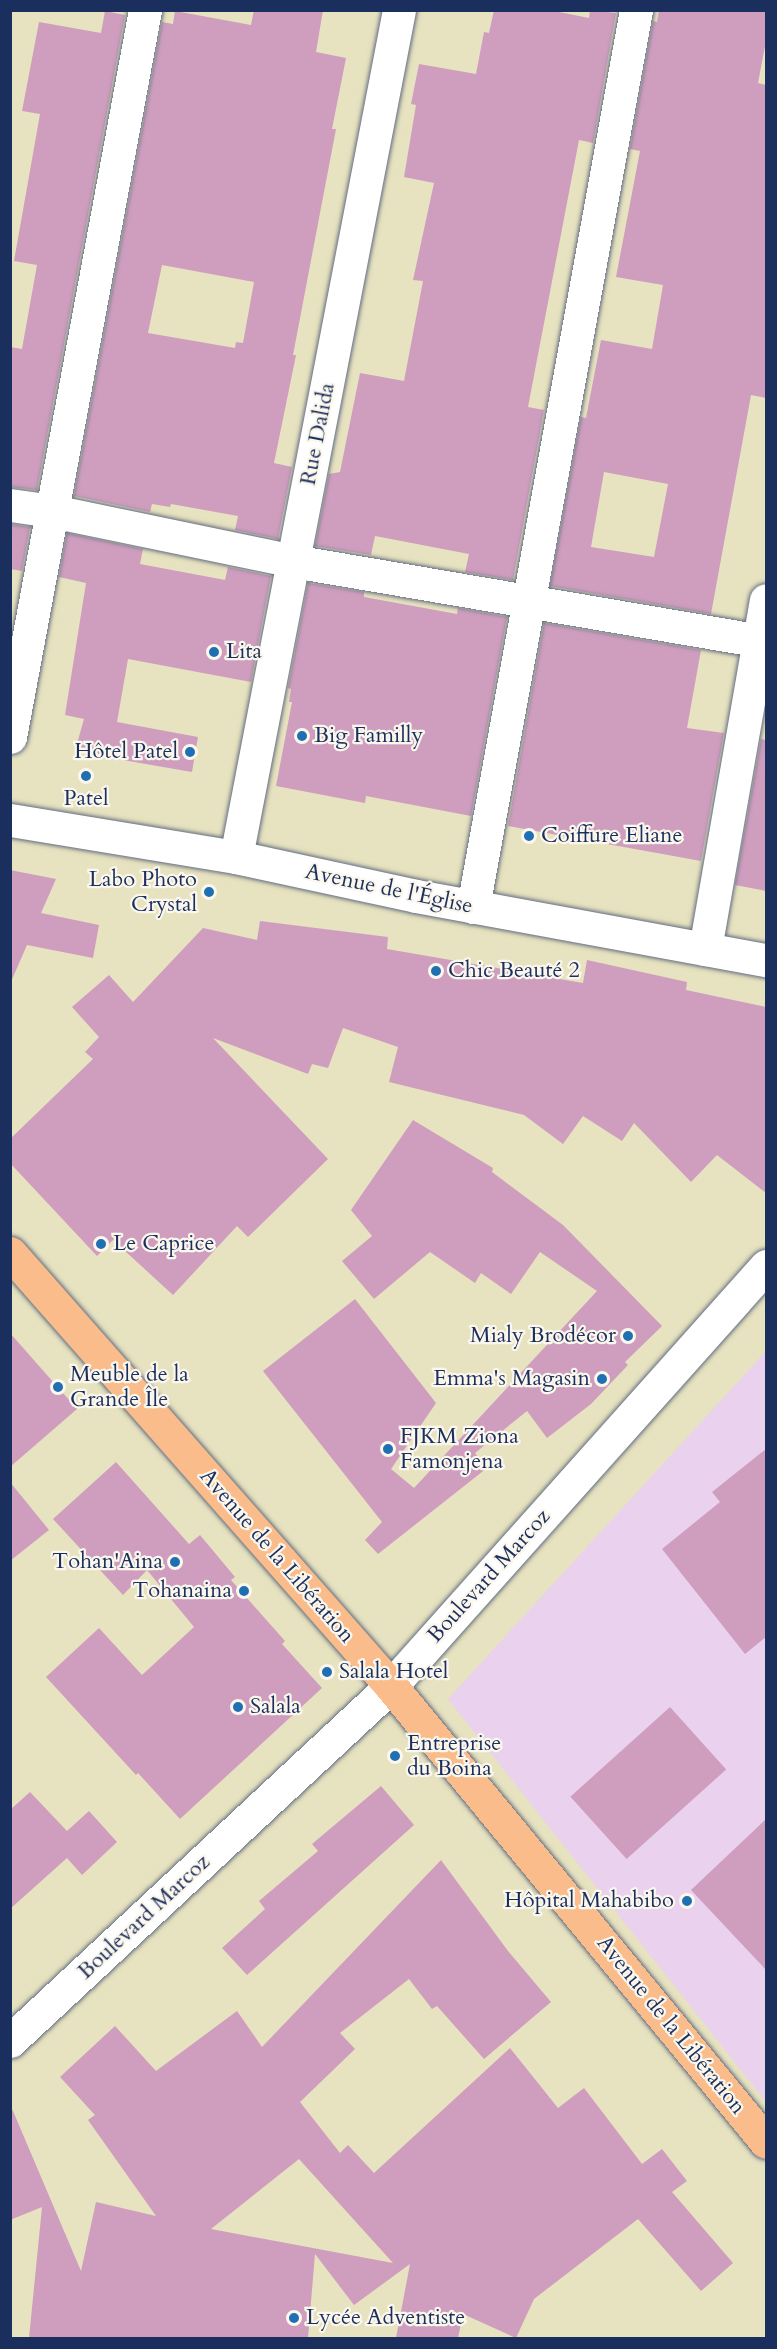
<!DOCTYPE html>
<html>
<head>
<meta charset="utf-8">
<style>
	body { margin:0 }
	#map { position:relative; width:777px; height:2349px; overflow:hidden; background:#e7e2bf; font-family:Cardo,serif }
	div>[style] { position:absolute }
	[style*='--x'] { left:calc(var(--x)*1px); top:calc(var(--y)*1px); width:calc(var(--w)*1px); rotate:calc(var(--a)*1deg) }
	.built>* { inset:0; background:#ead1ed }
	.building>* { inset:0; background:#cf9ebf; transform-origin:0 0 }
	.roads { filter:drop-shadow(0 0 2px #626e80) drop-shadow(0 0 2px #626e80) }
	.minor>* { height:33px; margin:-16.5px; padding:0 16.5px; transform-origin:16.5px; border-radius:16.5px; background:#fff }
	.major>* { height:33px; margin:-16.5px; padding:0 16.5px; transform-origin:16.5px; border-radius:16.5px; background:#f9bc8a }
	.dots>* { width:16px; height:16px; translate:-50% -50%; box-sizing:border-box; border:3px solid #fbf7ec; border-radius:50% }
	span { translate:-50% -50%; white-space:nowrap; text-align:center; line-height:1.15; -webkit-text-stroke:4.5px #fbf7ec; paint-order:stroke }
	.street-label { font-size:22px; color:#1b2f5e }
	.poi-label { font-size:22px; color:#1b2f5e }
	.left { translate:0 -50%; text-align:left }
	.right { translate:-100% -50%; text-align:right }
	.frame { position:absolute; inset:0; border:12px solid #1b2f5e; pointer-events:none }
</style>
</head>
<body>
<div id="map">
	<div class="built">
		<div style="clip-path:polygon(766px 1351px,766px 2102px,448px 1699px)"></div>
	</div>
	<div class="building">
		<div style="clip-path:polygon(evenodd,254px 10px,323px 10px,316px 52px,346px 58px,332px 129px,336px 129px,293px 355px,296px 355px,274px 463px,292px 467px,278px 539px,235px 530px,238px 516px,171px 504px,170px 507px,152px 504px,150px 512px,74px 496px,162px 22px,173px 24px,175px 11px,251px 25px,254px 10px,162px 265px,254px 282px,243px 343px,236px 342px,235px 348px,148px 333px,162px 265px)"></div>
		<div style="clip-path:polygon(494px 10px,549px 10px,589px 18px,590px 10px,616px 13px,593px 143px,579px 140px,528px 407px,544px 410px,513px 580px,465px 572px,469px 554px,375px 536px,371px 555px,315px 546px,329px 474px,340px 472px,360px 373px,404px 381px,423px 281px,413px 280px,434px 183px,404px 177px,416px 105px,411px 104px,419px 64px,476px 74px,484px 32px,489px 33px)"></div>
		<div style="clip-path:polygon(evenodd,659px 10px,766px 10px,766px 41px,758px 83px,766px 85px,766px 398px,751px 395px,711px 614px,550px 586px,581px 417px,586px 418px,601px 340px,652px 349px,663px 285px,616px 277px,640px 151px,630px 149px,653px 21px,657px 22px,659px 10px,604px 472px,668px 484px,654px 557px,591px 547px,604px 472px)"></div>
		<div style="clip-path:polygon(105px 11px,125px 15px,37px 490px,10px 487px,10px 347px,22px 349px,37px 265px,14px 261px,40px 114px,22px 111px,39px 22px,101px 33px)"></div>
		<div style="clip-path:polygon(10px 524px,30px 527px,22px 571px,10px 569px)"></div>
		<div style="clip-path:polygon(67px 533px,143px 549px,140px 564px,225px 580px,228px 567px,271px 576px,251px 682px,128px 659px,117px 722px,198px 737px,192px 772px,117px 759px,76px 747px,84px 719px,65px 715px,86px 583px,59px 577px)"></div>
		<div style="clip-path:polygon(308px 583px,364px 592px,364px 597px,457px 614px,458px 608px,507px 617px,471px 816px,366px 796px,365px 803px,276px 786px,292px 702px,289px 702px,291px 689px,288px 688px)"></div>
		<div style="clip-path:polygon(544px 623px,701px 650px,687px 728px,724px 733px,701px 861px,508px 826px)"></div>
		<div style="clip-path:polygon(761px 739px,766px 740px,766px 891px,735px 885px)"></div>
		<div style="clip-path:polygon(10px 870px,56px 879px,41px 913px,99px 925px,93px 958px,27px 945px,10px 984px)"></div>
		<div style="clip-path:polygon(260px 921px,388px 937px,387px 949px,583px 983px,587px 960px,687px 982px,686px 990px,766px 1007px,766px 1193px,717px 1155px,691px 1182px,634px 1123px,622px 1141px,583px 1116px,563px 1144px,524px 1115px,389px 1082px,398px 1047px,343px 1028px,328px 1068px,312px 1064px,308px 1074px,213px 1038px,328px 1159px,248px 1237px,237px 1226px,173px 1295px,113px 1240px,97px 1256px,10px 1163px,10px 1139px,93px 1059px,85px 1052px,99px 1037px,72px 1007px,109px 975px,133px 1002px,203px 928px,257px 940px)"></div>
		<div style="clip-path:polygon(413px 1120px,493px 1168px,492px 1172px,563px 1225px,662px 1326px,625px 1362px,628px 1365px,591px 1404px,547px 1438px,527px 1411px,475px 1453px,487px 1468px,378px 1554px,365px 1540px,382px 1522px,263px 1371px,355px 1299px,436px 1403px,391px 1469px,414px 1488px,597px 1291px,540px 1252px,511px 1294px,481px 1273px,475px 1283px,430px 1252px,374px 1299px,342px 1261px,372px 1236px,351px 1210px)"></div>
		<div style="clip-path:polygon(10px 1333px,77px 1409px,10px 1467px)"></div>
		<div style="clip-path:polygon(766px 1449px,766px 1637px,745px 1654px,662px 1549px,720px 1502px,712px 1492px)"></div>
		<div style="clip-path:polygon(116px 1462px,189px 1544px,200px 1535px,235px 1577px,231px 1580px,285px 1641px,282px 1644px,322px 1688px,180px 1819px,138px 1773px,136px 1775px,46px 1677px,99px 1628px,142px 1675px,194px 1627px,147px 1570px,123px 1595px,53px 1519px)"></div>
		<div style="clip-path:polygon(10px 1482px,49px 1530px,10px 1561px)"></div>
		<div style="left:670px;top:1707px;width:84px;height:134px;rotate:48deg"></div>
		<div style="clip-path:polygon(381px 1786px,414px 1825px,247px 1975px,222px 1948px,265px 1909px,259px 1901px,318px 1851px,312px 1844px)"></div>
		<div style="clip-path:polygon(30px 1792px,67px 1831px,89px 1811px,117px 1842px,82px 1875px,67px 1858px,10px 1909px,10px 1810px)"></div>
		<div style="clip-path:polygon(766px 1819px,766px 1970px,691px 1890px)"></div>
		<div style="clip-path:polygon(evenodd,441px 1860px,508px 1951px,551px 2002px,484px 2059px,437px 2006px,432px 2009px,409px 1979px,340px 2033px,355px 2049px,300px 2102px,340px 2153px,348px 2145px,374px 2173px,510px 2048px,558px 2108px,584px 2088px,642px 2164px,662px 2149px,687px 2181px,672px 2192px,733px 2263px,701px 2291px,638px 2219px,534px 2299px,516px 2338px,463px 2314px,458px 2338px,396px 2338px,410px 2264px,354px 2305px,315px 2254px,308px 2338px,29px 2338px,42px 2207px,10px 2220px,10px 2104px,81px 2271px,96px 2202px,156px 2216px,88px 2120px,95px 2115px,60px 2077px,115px 2026px,156px 2071px,237px 2011px,262px 2047px,441px 1860px,299px 2159px,393px 2263px,211px 2229px,299px 2159px)"></div>
	</div>
	<div class="roads">
		<div class="minor">
			<div style="--x:10;--y:505;--w:42;--a:8.1"></div>
			<div style="--x:52;--y:511;--w:246;--a:11.7"></div>
			<div style="--x:293;--y:561;--w:480;--a:9.7"></div>
			<div style="--x:10;--y:737;--w:739;--a:-79.48"></div>
			<div style="--x:10;--y:820;--w:229;--a:9.3"></div>
			<div style="--x:236;--y:857;--w:184;--a:12.2"></div>
			<div style="--x:416;--y:896;--w:356;--a:10.4"></div>
			<div style="--x:236;--y:857;--w:863;--a:-79.11"></div>
			<div style="--x:473;--y:907;--w:912;--a:-79.7"></div>
			<div style="--x:705;--y:949;--w:354;--a:-80.1"></div>
			<div style="--x:10;--y:2041;--w:521;--a:-42.98"></div>
			<div style="--x:391;--y:1686;--w:563;--a:-48.24"></div>
		</div>
		<div class="major">
			<div style="--x:10;--y:1253;--w:577;--a:48.66"></div>
			<div style="--x:391;--y:1686;--w:590;--a:50.57"></div>
		</div>
	</div>
	<div class="dots">
		<div style="left:214px;top:652px;background:#1f6fb2"></div>
		<div style="left:302px;top:736px;background:#1f6fb2"></div>
		<div style="left:190px;top:752px;background:#1f6fb2"></div>
		<div style="left:86px;top:776px;background:#1f6fb2"></div>
		<div style="left:529px;top:836px;background:#1f6fb2"></div>
		<div style="left:209px;top:892px;background:#1f6fb2"></div>
		<div style="left:436px;top:971px;background:#1f6fb2"></div>
		<div style="left:101px;top:1244px;background:#1f6fb2"></div>
		<div style="left:628px;top:1336px;background:#1f6fb2"></div>
		<div style="left:602px;top:1379px;background:#1f6fb2"></div>
		<div style="left:58px;top:1387px;background:#1f6fb2"></div>
		<div style="left:388px;top:1449px;background:#1f6fb2"></div>
		<div style="left:175px;top:1562px;background:#1f6fb2"></div>
		<div style="left:244px;top:1591px;background:#1f6fb2"></div>
		<div style="left:327px;top:1672px;background:#1f6fb2"></div>
		<div style="left:238px;top:1707px;background:#1f6fb2"></div>
		<div style="left:395px;top:1756px;background:#1f6fb2"></div>
		<div style="left:687px;top:1901px;background:#1f6fb2"></div>
		<div style="left:294px;top:2318px;background:#1f6fb2"></div>
	</div>
	<div class="street-label">
		<span style="left:318px;top:434px;rotate:-79deg">Rue Dalida</span>
		<span style="left:389px;top:889px;rotate:12deg">Avenue de l'Église</span>
		<span style="left:277px;top:1556px;rotate:49deg">Avenue de la Libération</span>
		<span style="left:489px;top:1576px;rotate:-48deg">Boulevard Marcoz</span>
		<span style="left:144px;top:1917px;rotate:-43deg">Boulevard Marcoz</span>
		<span style="left:671px;top:2025px;rotate:51deg">Avenue de la Libération</span>
	</div>
	<div class="poi-label">
		<span class="left" style="left:226px;top:652px">Lita</span>
		<span class="left" style="left:314px;top:736px">Big Familly</span>
		<span class="right" style="left:178px;top:752px">Hôtel Patel</span>
		<span style="left:86px;top:799px">Patel</span>
		<span class="left" style="left:541px;top:836px">Coiffure Eliane</span>
		<span class="right" style="left:197px;top:892px">Labo Photo<br>Crystal</span>
		<span class="left" style="left:448px;top:971px">Chic Beauté 2</span>
		<span class="left" style="left:113px;top:1244px">Le Caprice</span>
		<span class="right" style="left:616px;top:1336px">Mialy Brodécor</span>
		<span class="left" style="left:70px;top:1387px">Meuble de la<br>Grande Île</span>
		<span class="right" style="left:590px;top:1379px">Emma's Magasin</span>
		<span class="left" style="left:400px;top:1449px">FJKM Ziona<br>Famonjena</span>
		<span class="right" style="left:163px;top:1562px">Tohan'Aina</span>
		<span class="right" style="left:232px;top:1591px">Tohanaina</span>
		<span class="left" style="left:339px;top:1672px">Salala Hotel</span>
		<span class="left" style="left:250px;top:1707px">Salala</span>
		<span class="left" style="left:407px;top:1756px">Entreprise<br>du Boina</span>
		<span class="right" style="left:674px;top:1901px">Hôpital Mahabibo</span>
		<span class="left" style="left:306px;top:2318px">Lycée Adventiste</span>
	</div>
	<div class="frame"></div>
</div>
</body>
</html>
